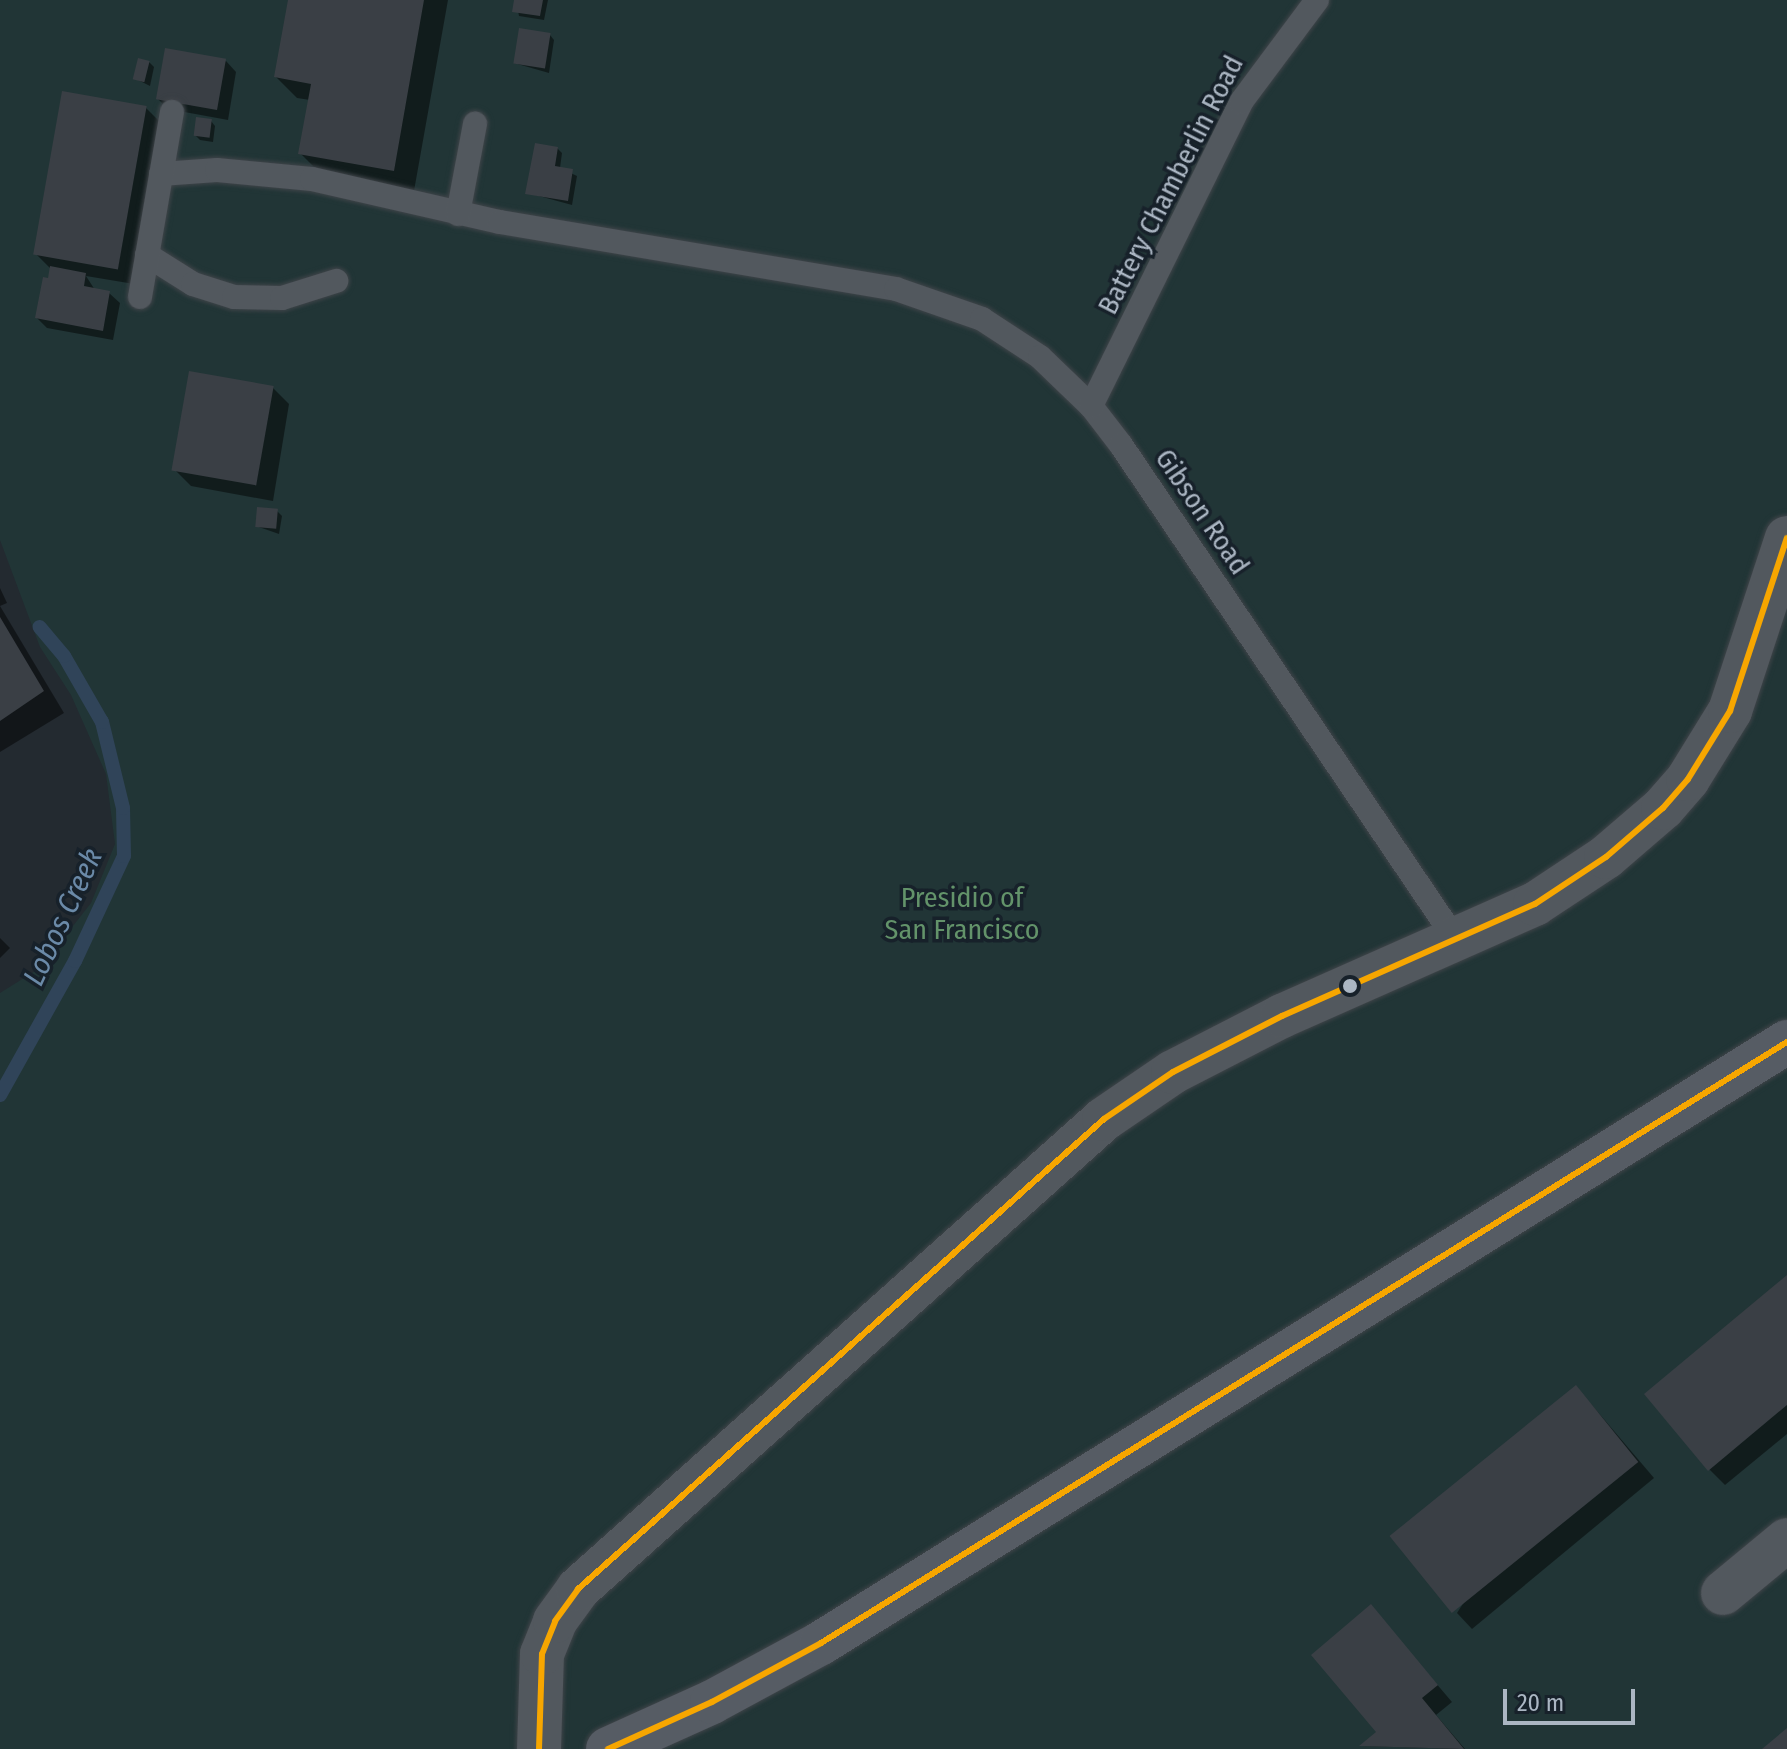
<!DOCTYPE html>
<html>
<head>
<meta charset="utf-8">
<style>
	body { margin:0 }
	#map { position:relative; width:1787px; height:1749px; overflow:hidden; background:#232a30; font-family:"Fira Sans Condensed",sans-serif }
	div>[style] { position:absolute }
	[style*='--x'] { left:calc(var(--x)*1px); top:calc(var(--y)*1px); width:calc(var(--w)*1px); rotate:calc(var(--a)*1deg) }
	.green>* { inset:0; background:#213536 }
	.shadow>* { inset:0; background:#0007 }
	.stream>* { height:14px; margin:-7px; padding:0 7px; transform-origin:7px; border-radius:7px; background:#304459 }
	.building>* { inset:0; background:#3a3f45; transform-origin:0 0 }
	.roads { filter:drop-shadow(0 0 2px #3f4449) drop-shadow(0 0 2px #3f4449) }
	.service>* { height:24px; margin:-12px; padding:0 12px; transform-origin:12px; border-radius:12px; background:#52585e }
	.minor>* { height:44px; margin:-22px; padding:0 22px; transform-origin:22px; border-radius:22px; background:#52585e }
	.secondary>* { height:44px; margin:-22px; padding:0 22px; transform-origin:22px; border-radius:22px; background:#565c64 }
	.bus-1>* { height:6px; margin:-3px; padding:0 3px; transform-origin:3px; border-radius:3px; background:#f7a600 }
	.dots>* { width:22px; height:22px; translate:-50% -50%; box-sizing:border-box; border:4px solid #17212a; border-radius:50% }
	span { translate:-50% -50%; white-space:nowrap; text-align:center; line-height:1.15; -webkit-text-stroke:7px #17212a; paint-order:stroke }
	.street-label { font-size:28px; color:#abb6c3 }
	.park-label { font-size:28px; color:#63936a }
	.water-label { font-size:30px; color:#6b8aa8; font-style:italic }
	.scale { position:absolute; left:1503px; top:1689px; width:132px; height:36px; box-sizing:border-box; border:4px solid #abb6c3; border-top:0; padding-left:10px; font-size:24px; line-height:28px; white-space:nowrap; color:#abb6c3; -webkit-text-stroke:6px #17212a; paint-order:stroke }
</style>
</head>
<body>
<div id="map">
	<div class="green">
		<div style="clip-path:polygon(0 0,1787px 0,1787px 1749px,0 1749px,0 993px,40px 968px,91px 903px,115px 844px,106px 774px,71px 695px,40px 647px,0 540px)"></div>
	</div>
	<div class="shadow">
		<div style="clip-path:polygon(290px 0,448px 0,414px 191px,321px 174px,300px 153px,310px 100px,297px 98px,276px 77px)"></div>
		<div style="clip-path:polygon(516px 0,548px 0,544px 20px,519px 16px)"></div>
		<div style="clip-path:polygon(550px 35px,554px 40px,549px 73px,514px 63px)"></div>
		<div style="clip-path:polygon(226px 61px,236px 72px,228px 120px,168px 109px,158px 99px)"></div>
		<div style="clip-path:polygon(149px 62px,154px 67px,150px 86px,136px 79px)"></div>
		<div style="clip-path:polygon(146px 108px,162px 124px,134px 284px,86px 276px,95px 290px,109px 293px,120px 303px,113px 340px,47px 328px,37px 318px,51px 269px,36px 254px)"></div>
		<div style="clip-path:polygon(211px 121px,215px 126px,213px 142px,200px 140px,195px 135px)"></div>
		<div style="clip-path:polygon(557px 148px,562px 153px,560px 168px,577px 176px,572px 205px,528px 193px)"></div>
		<div style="clip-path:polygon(273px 388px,289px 404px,273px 501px,191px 486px,175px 470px)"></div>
		<div style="clip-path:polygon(277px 511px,282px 516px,279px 534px,256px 526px)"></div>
		<div style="clip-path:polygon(0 588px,7px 603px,0 606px)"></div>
		<div style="clip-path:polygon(0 606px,64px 713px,0 752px)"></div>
		<div style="clip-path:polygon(0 938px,10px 948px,0 958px)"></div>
		<div style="clip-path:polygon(1787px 1278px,1787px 1434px,1725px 1485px,1709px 1469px)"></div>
		<div style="clip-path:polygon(1591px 1404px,1654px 1478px,1472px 1629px,1457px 1613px)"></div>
		<div style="clip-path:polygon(1371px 1607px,1452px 1702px,1436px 1715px,1465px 1749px,1362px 1746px,1379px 1732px)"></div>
	</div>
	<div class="stream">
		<div style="--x:0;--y:1095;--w:154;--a:-60.8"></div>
		<div style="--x:75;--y:961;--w:116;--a:-65"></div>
		<div style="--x:124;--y:856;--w:48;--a:-91.2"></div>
		<div style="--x:123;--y:808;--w:89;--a:-103.7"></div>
		<div style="--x:102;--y:722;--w:76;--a:-119.9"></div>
		<div style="--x:64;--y:656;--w:38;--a:-130"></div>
	</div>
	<div class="building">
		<div style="clip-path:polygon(288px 0,424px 0,394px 171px,298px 154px,311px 84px,274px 77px)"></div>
		<div style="clip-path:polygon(514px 0,543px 0,540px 16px,512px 12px)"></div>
		<div style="left:519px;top:28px;width:32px;height:36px;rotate:9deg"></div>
		<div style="left:165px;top:48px;width:62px;height:52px;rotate:10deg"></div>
		<div style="left:138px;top:58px;width:12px;height:22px;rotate:14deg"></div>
		<div style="left:62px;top:91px;width:86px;height:166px;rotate:10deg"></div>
		<div style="left:196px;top:117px;width:16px;height:19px;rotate:7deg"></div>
		<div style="clip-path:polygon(535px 143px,558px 147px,555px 166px,573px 169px,568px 201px,525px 194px)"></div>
		<div style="clip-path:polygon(50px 266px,86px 273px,84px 286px,110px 291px,103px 331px,35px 318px,43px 277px,48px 278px)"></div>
		<div style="left:189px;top:371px;width:86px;height:101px;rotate:10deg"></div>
		<div style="left:257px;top:507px;width:21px;height:20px;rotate:5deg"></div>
		<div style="clip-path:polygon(0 617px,44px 691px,0 721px)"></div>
		<div style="clip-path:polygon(1787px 1275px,1787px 1405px,1708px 1471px,1644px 1394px)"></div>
		<div style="left:1576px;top:1385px;width:99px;height:240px;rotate:51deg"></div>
		<div style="clip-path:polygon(1371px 1604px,1438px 1685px,1422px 1698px,1464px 1749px,1359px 1746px,1376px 1732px,1311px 1655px)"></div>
		<div style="clip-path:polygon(1787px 1728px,1787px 1749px,1762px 1749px)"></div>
	</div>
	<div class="roads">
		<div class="service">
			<div style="--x:161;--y:174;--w:56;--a:-4.1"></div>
			<div style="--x:217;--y:170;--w:95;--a:5.4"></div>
			<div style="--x:312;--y:179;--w:193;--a:12.9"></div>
			<div style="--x:500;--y:222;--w:402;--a:9.6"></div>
			<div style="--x:896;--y:289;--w:91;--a:19.2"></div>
			<div style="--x:982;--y:319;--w:69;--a:33.2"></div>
			<div style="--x:1040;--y:357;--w:71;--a:43.9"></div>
			<div style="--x:1091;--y:406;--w:49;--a:52.4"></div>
			<div style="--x:1121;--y:445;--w:598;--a:55.91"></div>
			<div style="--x:458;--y:214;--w:92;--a:-79.3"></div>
			<div style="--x:147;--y:255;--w:54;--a:32.2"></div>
			<div style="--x:193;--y:284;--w:43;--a:17.6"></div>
			<div style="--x:234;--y:297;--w:48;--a:1.2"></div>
			<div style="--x:282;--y:298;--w:57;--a:-17.5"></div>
			<div style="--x:140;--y:297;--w:188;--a:-80.2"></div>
			<div style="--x:1091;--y:406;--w:339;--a:-63.7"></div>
			<div style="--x:1241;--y:102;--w:127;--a:-53.3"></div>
		</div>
		<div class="minor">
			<div style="--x:1723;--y:1593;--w:83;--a:-39.6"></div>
			<div style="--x:539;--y:1749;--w:95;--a:-88.2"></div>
			<div style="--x:542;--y:1654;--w:35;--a:-68"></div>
			<div style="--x:555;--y:1621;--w:39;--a:-54"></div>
			<div style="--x:578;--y:1589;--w:705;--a:-41.78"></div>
			<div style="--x:1104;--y:1119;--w:83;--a:-34.3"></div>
			<div style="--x:1173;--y:1072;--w:123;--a:-27.2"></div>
			<div style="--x:1282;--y:1016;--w:277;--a:-23.9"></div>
			<div style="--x:1535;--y:904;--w:85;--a:-33.5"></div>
			<div style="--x:1606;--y:857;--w:75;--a:-40.7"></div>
			<div style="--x:1663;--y:808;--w:38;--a:-49"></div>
			<div style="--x:1688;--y:779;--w:80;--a:-58.3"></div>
			<div style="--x:1730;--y:711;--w:182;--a:-71.8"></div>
		</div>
		<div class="secondary">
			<div style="--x:608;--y:1749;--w:114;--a:-24.3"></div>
			<div style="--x:712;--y:1702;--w:124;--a:-28.4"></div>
			<div style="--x:821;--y:1643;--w:1138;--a:-31.89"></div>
		</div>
	</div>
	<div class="bus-1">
		<div style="--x:539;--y:1749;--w:95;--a:-88.2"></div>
		<div style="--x:542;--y:1654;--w:35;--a:-68"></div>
		<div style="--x:555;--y:1621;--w:39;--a:-54"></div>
		<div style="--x:578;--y:1589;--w:705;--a:-41.78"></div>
		<div style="--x:1104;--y:1119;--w:83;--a:-34.3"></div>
		<div style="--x:1173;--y:1072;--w:123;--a:-27.2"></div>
		<div style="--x:1282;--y:1016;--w:277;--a:-23.9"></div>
		<div style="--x:1535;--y:904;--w:85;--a:-33.5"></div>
		<div style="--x:1606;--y:857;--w:75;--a:-40.7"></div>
		<div style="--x:1663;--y:808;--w:38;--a:-49"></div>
		<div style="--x:1688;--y:779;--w:80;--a:-58.3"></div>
		<div style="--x:1730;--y:711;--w:182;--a:-71.8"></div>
		<div style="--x:608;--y:1749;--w:114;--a:-24.3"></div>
		<div style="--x:712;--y:1702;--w:124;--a:-28.4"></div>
		<div style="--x:821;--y:1643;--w:1138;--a:-31.89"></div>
	</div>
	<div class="dots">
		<div style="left:1350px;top:986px;background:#abb6c3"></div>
	</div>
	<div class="street-label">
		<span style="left:1171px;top:185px;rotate:-63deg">Battery Chamberlin Road</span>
		<span style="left:1202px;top:512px;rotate:56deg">Gibson Road</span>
	</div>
	<div class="park-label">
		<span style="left:962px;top:914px">Presidio of<br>San Francisco</span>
	</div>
	<div class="water-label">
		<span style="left:63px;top:917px;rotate:-65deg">Lobos Creek</span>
	</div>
	<div class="scale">20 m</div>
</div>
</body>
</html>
